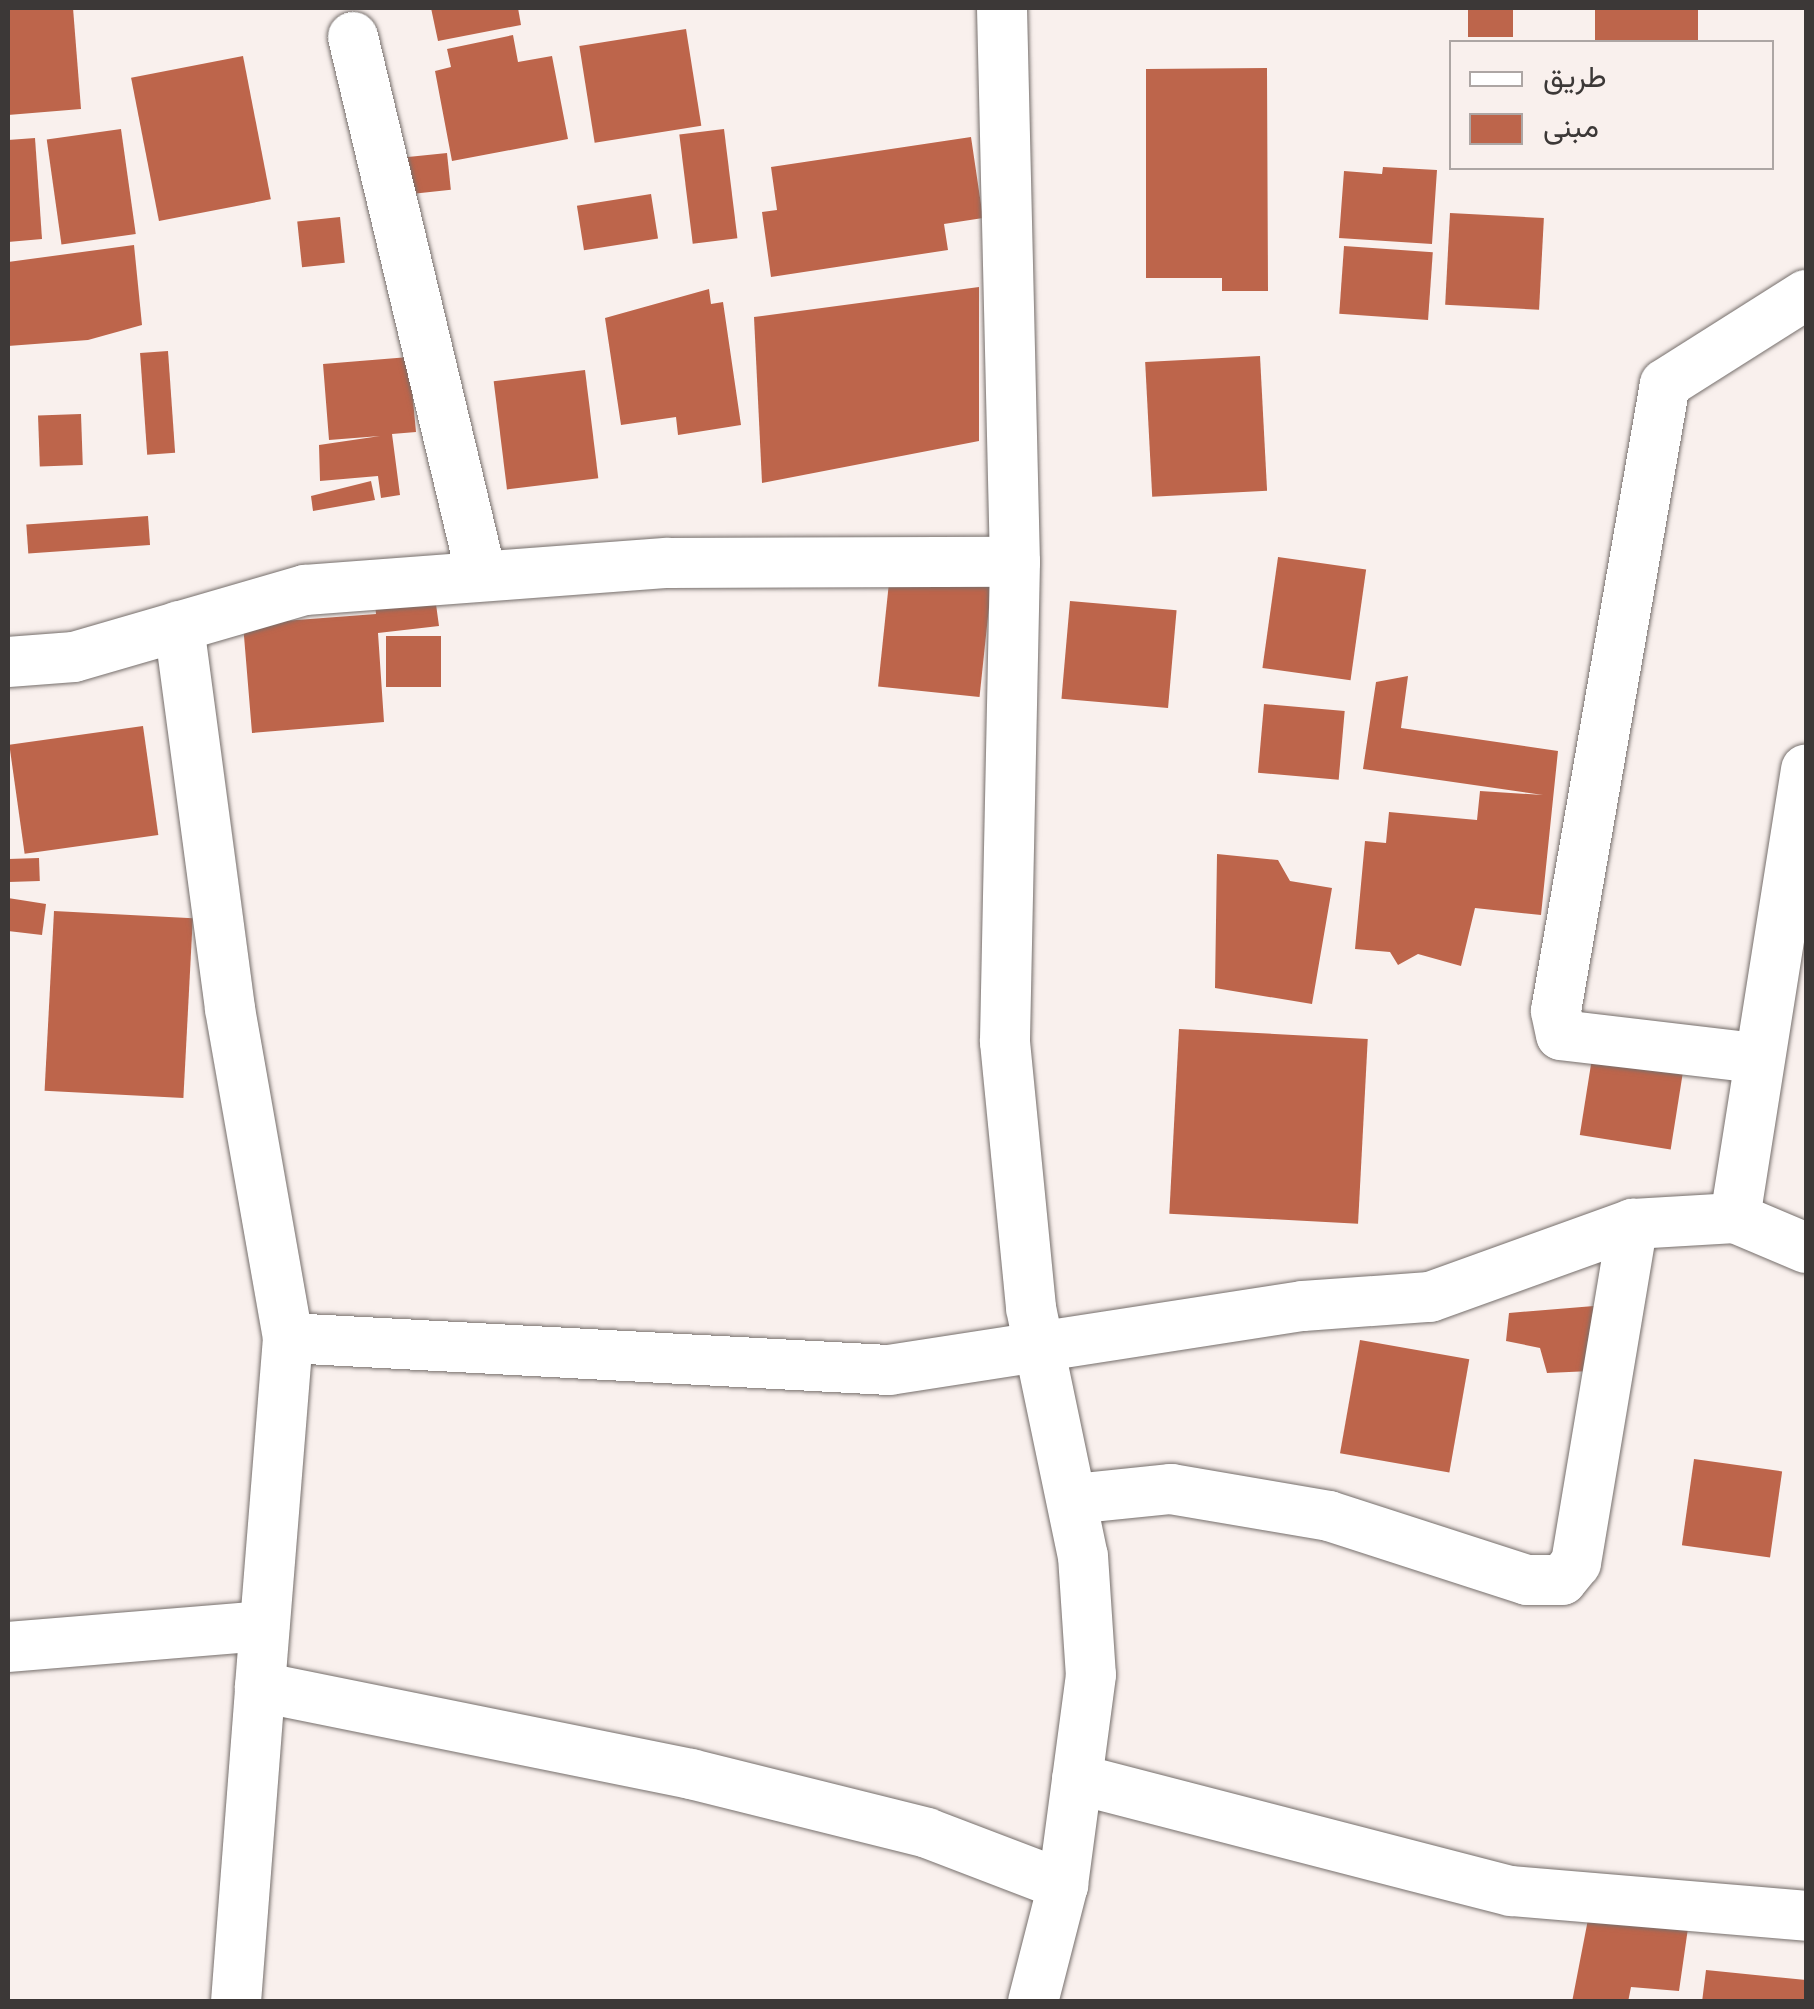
<!DOCTYPE html>
<html>
<head>
<meta charset="utf-8">
<style>
	body { margin:0 }
	#map { position:relative; width:1814px; height:2009px; overflow:hidden; background:#f9f0ed; font-family:"Varela Round",Vazirmatn,sans-serif }
	div>[style] { position:absolute }
	[style*='--x'] { left:calc(var(--x)*1px); top:calc(var(--y)*1px); width:calc(var(--w)*1px); rotate:calc(var(--a)*1deg) }
	.building>* { inset:0; background:#bd654b; transform-origin:0 0 }
	.roads { filter:drop-shadow(0 0 2px #766f6c) drop-shadow(0 0 2px #766f6c) }
	.minor>* { height:50px; margin:-25px; padding:0 25px; transform-origin:25px; border-radius:25px; background:#fff }
	span { translate:-50% -50%; white-space:nowrap; text-align:center; line-height:1.15; -webkit-text-stroke:10px #f9f0ed; paint-order:stroke }
	.frame { position:absolute; inset:0; border:10px solid #3c3837; pointer-events:none }
	.legend { position:absolute; left:1449px; top:40px; width:325px; height:130px; box-sizing:border-box; background:#f9f0ed; border:2px solid #ada6a4; margin:0; padding:12px 18px; list-style:none; font-size:30px; color:#3c3837 }
	.legend li { display:flex; align-items:center; gap:20px; height:50px }
	.legend b { width:50px; border:2px solid #ada6a4 }
</style>
</head>
<body>
<div id="map">
	<div class="building">
		<div style="clip-path:polygon(8px 8px,73px 8px,81px 109px,8px 115px)"></div>
		<div style="clip-path:polygon(431px 8px,518px 8px,521px 25px,438px 41px)"></div>
		<div style="left:1468px;top:8px;width:45px;height:29px"></div>
		<div style="left:1595px;top:8px;width:103px;height:34px"></div>
		<div style="left:686px;top:29px;width:98px;height:108px;rotate:81deg"></div>
		<div style="clip-path:polygon(513px 35px,518px 62px,552px 56px,568px 139px,452px 161px,435px 71px,451px 67px,447px 49px)"></div>
		<div style="left:243px;top:56px;width:146px;height:114px;rotate:79deg"></div>
		<div style="clip-path:polygon(1267px 68px,1268px 291px,1222px 291px,1222px 278px,1146px 278px,1146px 69px)"></div>
		<div style="left:121px;top:129px;width:106px;height:75px;rotate:82deg"></div>
		<div style="left:724px;top:129px;width:110px;height:45px;rotate:83deg"></div>
		<div style="clip-path:polygon(971px 137px,983px 218px,944px 224px,948px 250px,771px 277px,762px 212px,777px 210px,771px 167px)"></div>
		<div style="clip-path:polygon(35px 138px,42px 239px,8px 242px,8px 140px)"></div>
		<div style="left:447px;top:153px;width:37px;height:49px;rotate:84deg"></div>
		<div style="clip-path:polygon(1383px 167px,1437px 170px,1432px 244px,1339px 238px,1344px 171px,1382px 174px)"></div>
		<div style="left:651px;top:194px;width:45px;height:75px;rotate:81deg"></div>
		<div style="left:1450px;top:213px;width:94px;height:92px;rotate:3deg"></div>
		<div style="left:340px;top:217px;width:46px;height:43px;rotate:84deg"></div>
		<div style="clip-path:polygon(134px 245px,142px 325px,88px 340px,8px 346px,8px 262px)"></div>
		<div style="left:1344px;top:246px;width:89px;height:68px;rotate:4deg"></div>
		<div style="clip-path:polygon(979px 287px,979px 441px,762px 483px,754px 317px)"></div>
		<div style="clip-path:polygon(709px 289px,711px 304px,723px 302px,741px 425px,678px 435px,676px 417px,621px 425px,605px 318px)"></div>
		<div style="left:168px;top:351px;width:102px;height:28px;rotate:86deg"></div>
		<div style="left:1260px;top:356px;width:135px;height:115px;rotate:87deg"></div>
		<div style="clip-path:polygon(409px 357px,416px 432px,392px 434px,400px 495px,381px 498px,378px 476px,320px 481px,319px 445px,380px 436px,329px 440px,323px 364px)"></div>
		<div style="left:585px;top:370px;width:109px;height:92px;rotate:83deg"></div>
		<div style="left:81px;top:414px;width:51px;height:43px;rotate:88deg"></div>
		<div style="clip-path:polygon(371px 481px,375px 500px,313px 511px,311px 496px)"></div>
		<div style="left:148px;top:516px;width:29px;height:122px;rotate:86deg"></div>
		<div style="left:1278px;top:557px;width:89px;height:112px;rotate:8deg"></div>
		<div style="left:890px;top:573px;width:102px;height:114px;rotate:6deg"></div>
		<div style="clip-path:polygon(435px 597px,439px 626px,378px 633px,384px 722px,252px 733px,243px 624px,376px 614px,375px 604px)"></div>
		<div style="left:1070px;top:601px;width:107px;height:98px;rotate:5deg"></div>
		<div style="left:386px;top:636px;width:55px;height:51px"></div>
		<div style="clip-path:polygon(1408px 676px,1401px 728px,1558px 751px,1541px 915px,1475px 908px,1461px 966px,1418px 954px,1398px 965px,1390px 952px,1355px 949px,1365px 841px,1386px 843px,1389px 812px,1477px 820px,1480px 791px,1543px 795px,1363px 769px,1376px 682px)"></div>
		<div style="left:1264px;top:704px;width:81px;height:69px;rotate:5deg"></div>
		<div style="left:143px;top:726px;width:110px;height:135px;rotate:82deg"></div>
		<div style="clip-path:polygon(1217px 854px,1278px 860px,1290px 881px,1332px 888px,1312px 1004px,1215px 988px)"></div>
		<div style="left:39px;top:858px;width:23px;height:31px;rotate:88deg"></div>
		<div style="clip-path:polygon(8px 898px,46px 904px,42px 935px,8px 931px)"></div>
		<div style="left:54px;top:911px;width:139px;height:180px;rotate:3deg"></div>
		<div style="left:1179px;top:1029px;width:189px;height:185px;rotate:3deg"></div>
		<div style="left:1592px;top:1058px;width:92px;height:78px;rotate:9deg"></div>
		<div style="clip-path:polygon(1594px 1306px,1591px 1371px,1547px 1373px,1540px 1348px,1506px 1341px,1509px 1313px)"></div>
		<div style="left:1360px;top:1340px;width:111px;height:115px;rotate:10deg"></div>
		<div style="left:1694px;top:1459px;width:89px;height:87px;rotate:8deg"></div>
		<div style="clip-path:polygon(1590px 1909px,1688px 1928px,1679px 1991px,1631px 1987px,1628px 2002px,1572px 2002px)"></div>
		<div style="clip-path:polygon(1706px 1970px,1806px 1980px,1806px 2002px,1702px 2002px)"></div>
	</div>
	<div class="roads">
		<div class="minor">
			<div style="--x:1002;--y:8;--w:554;--a:88.66"></div>
			<div style="--x:1015;--y:562;--w:480;--a:91.2"></div>
			<div style="--x:1005;--y:1042;--w:267;--a:84.4"></div>
			<div style="--x:1031;--y:1308;--w:253;--a:78.2"></div>
			<div style="--x:1083;--y:1556;--w:119;--a:86.2"></div>
			<div style="--x:1091;--y:1675;--w:212;--a:97.6"></div>
			<div style="--x:1063;--y:1885;--w:121;--a:104.4"></div>
			<div style="--x:353;--y:37;--w:552;--a:76.59"></div>
			<div style="--x:179;--y:626;--w:386;--a:82.4"></div>
			<div style="--x:230;--y:1009;--w:334;--a:80"></div>
			<div style="--x:288;--y:1338;--w:602;--a:3.05"></div>
			<div style="--x:889;--y:1370;--w:419;--a:-8.8"></div>
			<div style="--x:1303;--y:1306;--w:127;--a:-4.1"></div>
			<div style="--x:1430;--y:1297;--w:216;--a:-19.8"></div>
			<div style="--x:1633;--y:1224;--w:102;--a:-3.4"></div>
			<div style="--x:1735;--y:1218;--w:454;--a:-81"></div>
			<div style="--x:8;--y:662;--w:66;--a:-4.3"></div>
			<div style="--x:74;--y:657;--w:241;--a:-16.2"></div>
			<div style="--x:305;--y:590;--w:364;--a:-4.3"></div>
			<div style="--x:668;--y:563;--w:347;--a:-0.2"></div>
			<div style="--x:1756;--y:1058;--w:196;--a:-173.3"></div>
			<div style="--x:1561;--y:1035;--w:25;--a:-102"></div>
			<div style="--x:1556;--y:1011;--w:636;--a:-80.14"></div>
			<div style="--x:1665;--y:384;--w:167;--a:-32.3"></div>
			<div style="--x:1735;--y:1218;--w:77;--a:22.9"></div>
			<div style="--x:288;--y:1338;--w:350;--a:94.6"></div>
			<div style="--x:260;--y:1687;--w:440;--a:11.4"></div>
			<div style="--x:691;--y:1774;--w:243;--a:14"></div>
			<div style="--x:927;--y:1833;--w:146;--a:20.9"></div>
			<div style="--x:1073;--y:1499;--w:99;--a:-5.8"></div>
			<div style="--x:1171;--y:1489;--w:160;--a:9.7"></div>
			<div style="--x:1329;--y:1516;--w:208;--a:17.9"></div>
			<div style="--x:1527;--y:1580;--w:35;--a:0"></div>
			<div style="--x:1562;--y:1580;--w:22;--a:-51"></div>
			<div style="--x:1576;--y:1563;--w:344;--a:-80.5"></div>
			<div style="--x:8;--y:1647;--w:257;--a:-4.7"></div>
			<div style="--x:1077;--y:1779;--w:448;--a:14.5"></div>
			<div style="--x:1511;--y:1891;--w:296;--a:4.8"></div>
			<div style="--x:236;--y:2002;--w:316;--a:-85.6"></div>
		</div>
	</div>
	<div class="frame"></div>
	<ul class="legend">
	<li><b style="height:12px;background:#fff"></b>طريق</li>
	<li><b style="height:28px;background:#bd654b"></b>مبنى</li>
	</ul>
</div>
</body>
</html>
